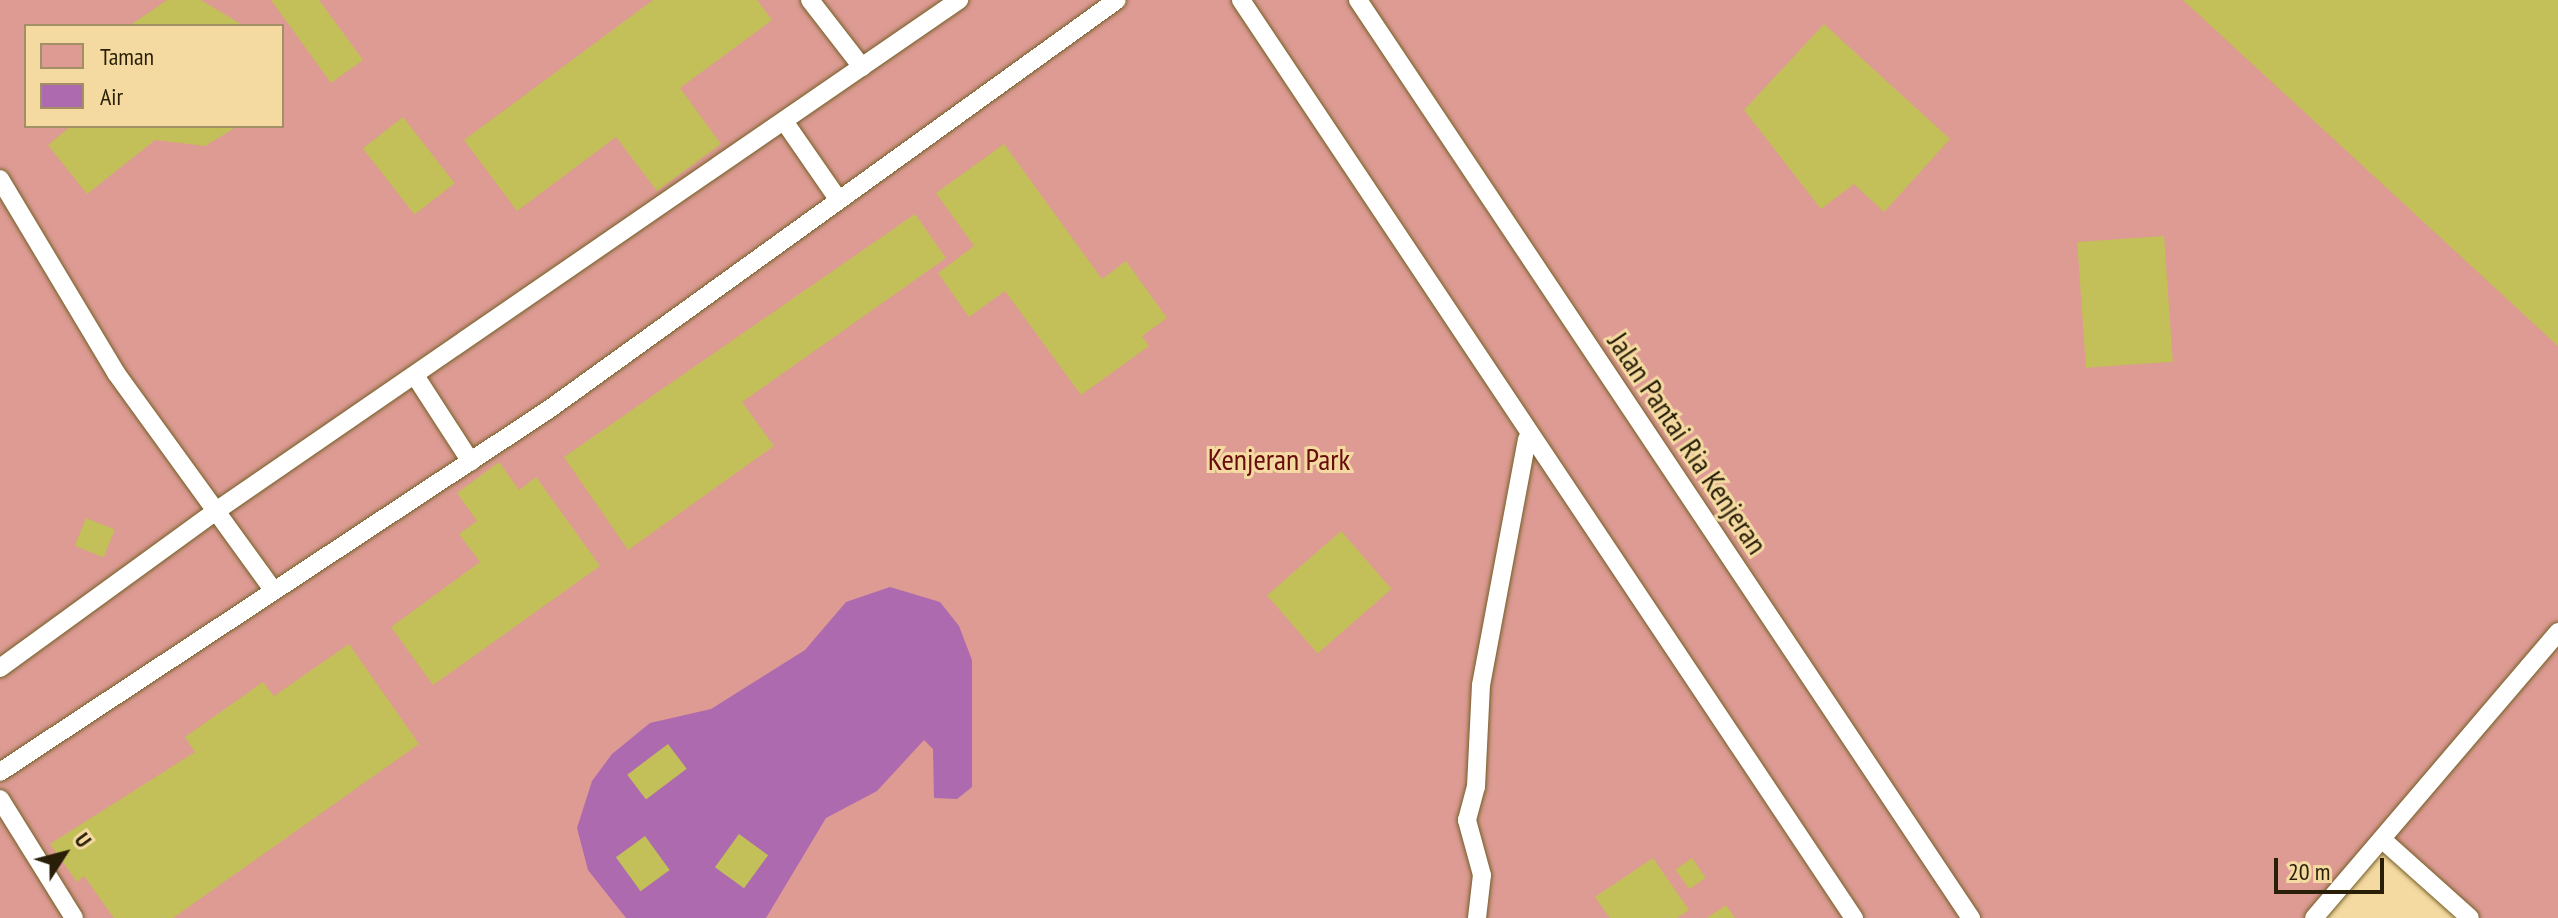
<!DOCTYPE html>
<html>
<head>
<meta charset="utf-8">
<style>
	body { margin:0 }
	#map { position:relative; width:2558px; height:918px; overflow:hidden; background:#f4daa1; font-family:"PT Sans Narrow",sans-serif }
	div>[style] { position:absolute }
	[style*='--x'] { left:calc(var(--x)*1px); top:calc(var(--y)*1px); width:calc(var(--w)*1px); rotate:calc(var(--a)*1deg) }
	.green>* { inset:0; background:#dd9b93 }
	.water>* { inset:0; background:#ae6aae }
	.building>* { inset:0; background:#c3bf59; transform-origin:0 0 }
	.roads { filter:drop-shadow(0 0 2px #745e27) drop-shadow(0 0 2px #745e27) }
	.service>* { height:18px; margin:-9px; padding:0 9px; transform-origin:9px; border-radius:9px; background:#fff }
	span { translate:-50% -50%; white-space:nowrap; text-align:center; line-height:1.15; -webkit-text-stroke:6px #f4daa1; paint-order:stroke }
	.street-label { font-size:30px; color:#291f08 }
	.park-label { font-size:30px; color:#680c0e }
	.legend { position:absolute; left:24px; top:24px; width:260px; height:104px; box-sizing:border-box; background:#f4daa1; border:2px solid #a38f64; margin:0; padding:10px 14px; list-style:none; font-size:24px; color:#291f08 }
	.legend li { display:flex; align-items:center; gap:16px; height:40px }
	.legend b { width:40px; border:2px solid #a38f64 }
	.north { position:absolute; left:24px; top:814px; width:80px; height:80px; -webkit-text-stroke:6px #f4daa1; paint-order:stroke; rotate:54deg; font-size:22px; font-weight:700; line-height:32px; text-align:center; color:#291f08 }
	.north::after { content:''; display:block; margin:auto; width:28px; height:36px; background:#291f08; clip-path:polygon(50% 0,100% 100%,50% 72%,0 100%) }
	.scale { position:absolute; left:2274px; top:858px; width:110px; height:36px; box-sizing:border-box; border:4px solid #291f08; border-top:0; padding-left:10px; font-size:24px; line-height:28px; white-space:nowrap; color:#291f08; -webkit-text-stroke:6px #f4daa1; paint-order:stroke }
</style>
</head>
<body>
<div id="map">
	<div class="green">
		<div style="clip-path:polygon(evenodd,0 0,2558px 0,2558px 918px,2470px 918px,2384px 841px,2314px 918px,0 918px,0 0,26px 26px,282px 26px,282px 126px,26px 126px,26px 26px)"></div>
	</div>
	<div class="water">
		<div style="clip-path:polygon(890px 587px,940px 602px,959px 626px,972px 660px,972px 787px,957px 799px,934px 798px,933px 749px,924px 740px,877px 791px,826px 818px,766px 918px,626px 918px,588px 870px,577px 828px,592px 781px,612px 754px,650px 723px,711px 709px,805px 650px,846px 602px)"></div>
	</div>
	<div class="building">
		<div style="clip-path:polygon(167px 0,201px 0,244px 26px,129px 26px)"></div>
		<div style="clip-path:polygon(271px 0,319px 0,363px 60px,331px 83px)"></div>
		<div style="clip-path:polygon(653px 0,757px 0,772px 20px,680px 88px,721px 144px,657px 191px,616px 137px,517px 211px,464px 140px)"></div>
		<div style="clip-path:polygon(2183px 0,2558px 0,2558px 346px)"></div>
		<div style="clip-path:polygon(1824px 24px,1950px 139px,1884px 212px,1854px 184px,1821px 209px,1744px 110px)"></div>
		<div style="left:403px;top:117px;width:84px;height:51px;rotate:52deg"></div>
		<div style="clip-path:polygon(71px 126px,238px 126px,205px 146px,155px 140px,87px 194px,48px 145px)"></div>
		<div style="clip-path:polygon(1004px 144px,1102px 279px,1126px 261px,1167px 318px,1142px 336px,1149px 346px,1081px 395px,1005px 291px,969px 317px,938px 273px,974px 246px,936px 193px)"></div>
		<div style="clip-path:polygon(915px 214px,946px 258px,742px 402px,774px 446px,628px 550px,564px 457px)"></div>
		<div style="left:2164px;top:236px;width:126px;height:87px;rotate:86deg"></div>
		<div style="clip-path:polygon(499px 462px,519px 490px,536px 477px,600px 566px,433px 685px,391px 627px,480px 562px,459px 534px,477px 521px,457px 493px)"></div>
		<div style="left:86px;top:518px;width:31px;height:30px;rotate:22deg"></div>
		<div style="left:1341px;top:531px;width:77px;height:98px;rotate:49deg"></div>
		<div style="clip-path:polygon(349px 644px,419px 744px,173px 918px,114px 918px,84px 876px,77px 882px,50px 844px,195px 752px,185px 737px,263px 682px,274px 696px)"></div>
		<div style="left:668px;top:744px;width:31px;height:51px;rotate:53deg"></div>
		<div style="left:739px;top:834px;width:36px;height:41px;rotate:36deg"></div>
		<div style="left:645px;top:836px;width:42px;height:36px;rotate:54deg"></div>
		<div style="clip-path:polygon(1653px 858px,1689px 910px,1677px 918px,1610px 918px,1595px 897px)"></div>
		<div style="left:1692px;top:858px;width:24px;height:20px;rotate:55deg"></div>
		<div style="clip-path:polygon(1726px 905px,1735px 918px,1707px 918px)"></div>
	</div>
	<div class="roads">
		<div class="service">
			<div style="--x:810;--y:0;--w:85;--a:52.2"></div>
			<div style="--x:1241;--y:0;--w:1104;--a:56.27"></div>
			<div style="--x:1358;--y:0;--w:1104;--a:56.27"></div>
			<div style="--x:784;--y:121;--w:91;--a:55.3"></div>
			<div style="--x:0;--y:179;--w:226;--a:59.1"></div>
			<div style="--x:116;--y:373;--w:268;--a:54.1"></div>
			<div style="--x:416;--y:377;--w:101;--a:57.1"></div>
			<div style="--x:0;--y:668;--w:267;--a:-36"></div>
			<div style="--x:216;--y:511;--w:902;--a:-34.52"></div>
			<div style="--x:0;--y:772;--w:657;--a:-33.45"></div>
			<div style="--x:548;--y:410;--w:701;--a:-35.78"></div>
			<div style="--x:0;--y:799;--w:140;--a:58.1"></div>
			<div style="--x:2384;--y:841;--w:115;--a:41.8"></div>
			<div style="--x:1477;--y:918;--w:43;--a:-83.4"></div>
			<div style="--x:1482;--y:875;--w:57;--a:-105.3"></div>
			<div style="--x:1467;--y:820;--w:34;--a:-75"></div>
			<div style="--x:1476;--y:787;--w:102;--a:-87.2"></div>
			<div style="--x:1481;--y:685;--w:250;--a:-79.4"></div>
			<div style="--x:2314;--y:918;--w:376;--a:-49.5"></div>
		</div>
	</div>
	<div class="street-label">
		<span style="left:1688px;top:443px;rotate:56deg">Jalan Pantai Ria Kenjeran</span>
	</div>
	<div class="park-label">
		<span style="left:1279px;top:459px">Kenjeran Park</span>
	</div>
	<ul class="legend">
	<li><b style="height:22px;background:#dd9b93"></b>Taman</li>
	<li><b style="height:22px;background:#ae6aae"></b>Air</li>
	</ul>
	<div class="north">U</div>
	<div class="scale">20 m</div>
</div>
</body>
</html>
